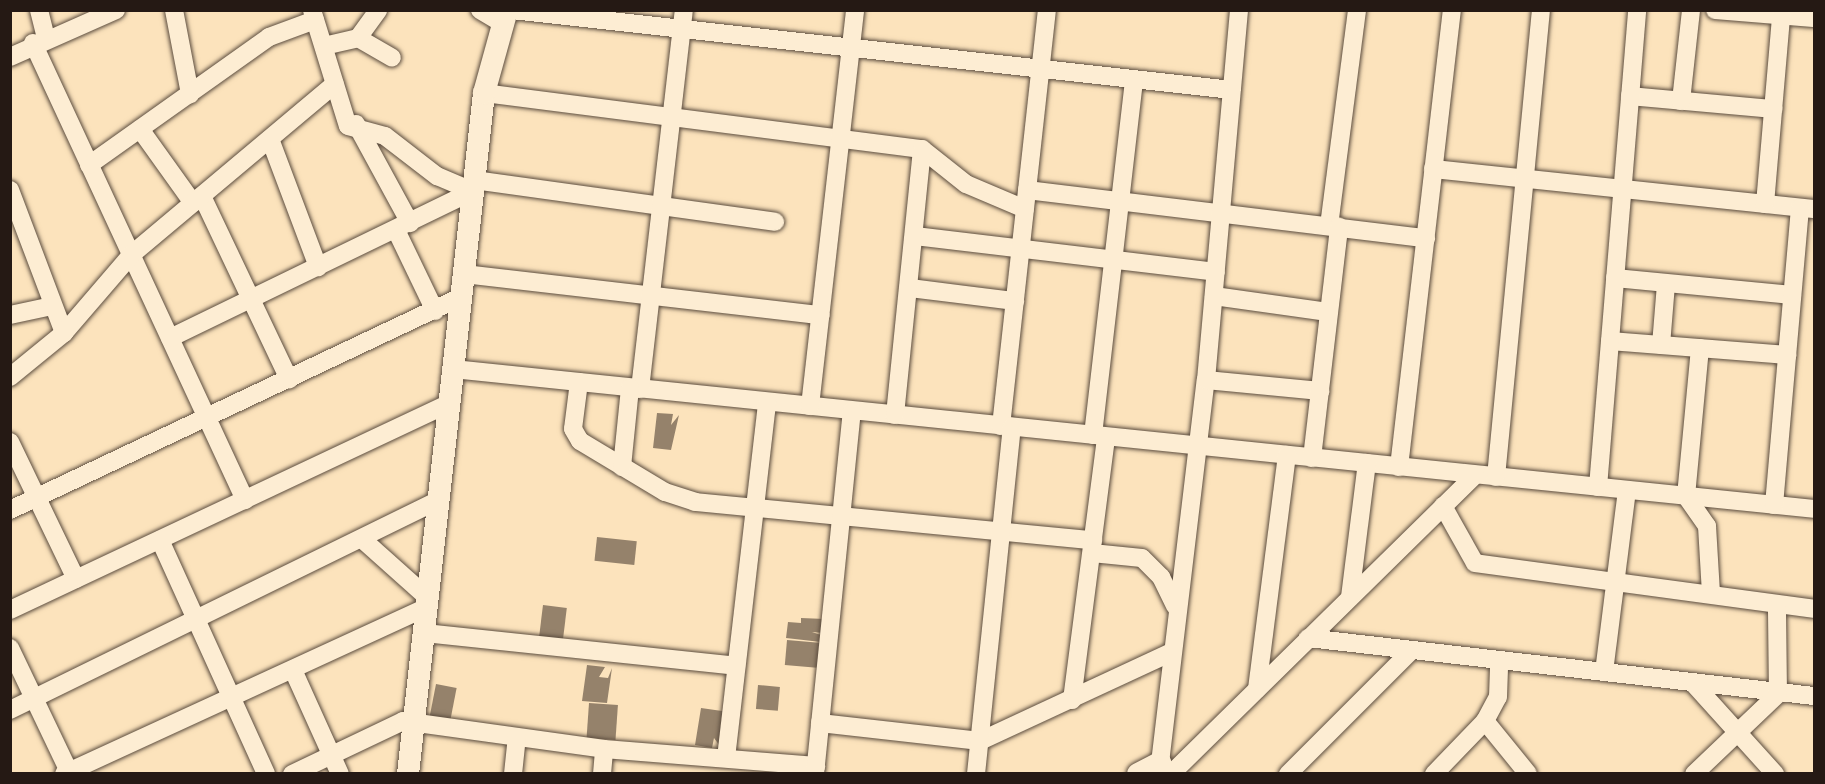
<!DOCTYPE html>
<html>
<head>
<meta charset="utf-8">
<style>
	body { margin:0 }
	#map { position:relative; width:1825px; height:784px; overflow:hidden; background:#fce3bc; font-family:"EB Garamond",serif }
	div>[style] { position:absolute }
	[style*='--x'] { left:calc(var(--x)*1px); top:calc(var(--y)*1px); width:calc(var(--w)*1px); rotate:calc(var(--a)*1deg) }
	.building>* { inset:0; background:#95826b; transform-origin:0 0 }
	.roads { filter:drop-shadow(0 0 2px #5b4c3e) drop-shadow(0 0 2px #5b4c3e) }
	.minor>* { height:18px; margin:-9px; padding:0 9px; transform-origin:9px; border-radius:9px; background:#fdedd3 }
	.tertiary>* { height:22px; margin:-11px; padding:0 11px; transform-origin:11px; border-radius:11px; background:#fdedd3 }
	span { translate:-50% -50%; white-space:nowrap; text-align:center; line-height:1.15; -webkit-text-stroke:4.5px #fdedd3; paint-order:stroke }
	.frame { position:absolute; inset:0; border:12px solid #251914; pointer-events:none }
</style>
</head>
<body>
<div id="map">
	<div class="building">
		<div style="clip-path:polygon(657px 413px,673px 414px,671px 425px,679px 415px,671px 450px,653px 448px)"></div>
		<div style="left:597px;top:537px;width:40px;height:24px;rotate:6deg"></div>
		<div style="left:543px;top:605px;width:24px;height:33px;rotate:7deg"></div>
		<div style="clip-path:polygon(801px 618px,825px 619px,825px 633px,812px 632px,821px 635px,821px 642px,786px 638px,788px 622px,801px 623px)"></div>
		<div style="left:787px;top:640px;width:35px;height:25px;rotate:5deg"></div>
		<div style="clip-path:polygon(587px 665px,605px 667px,599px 677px,608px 678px,612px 668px,607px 703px,582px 701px)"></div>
		<div style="left:436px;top:684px;width:21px;height:36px;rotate:11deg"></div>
		<div style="left:758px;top:685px;width:22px;height:24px;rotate:5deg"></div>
		<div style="left:589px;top:703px;width:29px;height:35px;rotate:4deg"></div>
		<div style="clip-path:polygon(701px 708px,729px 712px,723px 750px,714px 738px,712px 748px,695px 745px)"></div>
	</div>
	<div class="roads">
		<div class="minor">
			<div style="--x:39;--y:10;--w:29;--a:76"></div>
			<div style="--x:174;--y:10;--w:86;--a:79.2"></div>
			<div style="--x:312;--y:10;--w:121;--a:72.8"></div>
			<div style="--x:348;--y:126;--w:38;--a:15"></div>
			<div style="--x:385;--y:136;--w:66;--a:37.6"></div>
			<div style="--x:437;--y:176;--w:39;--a:23"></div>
			<div style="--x:480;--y:10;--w:27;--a:31"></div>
			<div style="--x:512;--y:10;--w:724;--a:6.34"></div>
			<div style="--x:1715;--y:10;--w:99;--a:4.6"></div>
			<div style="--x:358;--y:38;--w:39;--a:30"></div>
			<div style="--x:33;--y:43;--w:504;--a:65.11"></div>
			<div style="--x:324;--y:46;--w:35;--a:-13"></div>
			<div style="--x:358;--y:38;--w:34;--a:-54"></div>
			<div style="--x:10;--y:57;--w:116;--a:-23.9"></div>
			<div style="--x:484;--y:93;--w:442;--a:7.3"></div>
			<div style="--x:922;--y:149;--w:56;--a:38.5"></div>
			<div style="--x:966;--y:184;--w:64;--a:23"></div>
			<div style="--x:1630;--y:96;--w:144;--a:5.2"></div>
			<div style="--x:1681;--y:101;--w:92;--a:-83.7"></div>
			<div style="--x:356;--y:124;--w:113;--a:61.4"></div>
			<div style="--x:140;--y:129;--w:91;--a:54.4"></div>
			<div style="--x:270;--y:139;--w:137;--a:69.4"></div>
			<div style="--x:89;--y:165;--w:221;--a:-35.4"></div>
			<div style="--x:269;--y:37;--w:49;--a:-20.3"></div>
			<div style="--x:1433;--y:169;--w:383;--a:6"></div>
			<div style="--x:474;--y:180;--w:304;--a:7.9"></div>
			<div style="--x:10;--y:190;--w:153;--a:69.3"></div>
			<div style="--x:1027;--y:190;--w:402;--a:6.9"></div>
			<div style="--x:202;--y:196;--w:203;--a:64.6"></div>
			<div style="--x:1765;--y:204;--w:189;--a:-85.1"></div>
			<div style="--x:1329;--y:226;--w:218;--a:-82.6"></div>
			<div style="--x:396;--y:230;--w:90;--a:64.3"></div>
			<div style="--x:915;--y:236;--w:303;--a:6.8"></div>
			<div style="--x:464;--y:274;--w:359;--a:6.6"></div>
			<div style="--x:1615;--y:278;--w:178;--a:5.5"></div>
			<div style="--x:910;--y:288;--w:106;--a:7.1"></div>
			<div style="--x:1214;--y:296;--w:115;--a:8"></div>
			<div style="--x:10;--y:315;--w:43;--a:-12.1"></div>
			<div style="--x:170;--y:338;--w:337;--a:-25.9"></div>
			<div style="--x:1610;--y:341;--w:178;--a:4.5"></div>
			<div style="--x:1661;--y:345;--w:61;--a:-85.3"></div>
			<div style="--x:1700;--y:348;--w:149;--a:95.4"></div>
			<div style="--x:1686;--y:496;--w:37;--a:55"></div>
			<div style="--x:1707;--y:526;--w:68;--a:86.6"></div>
			<div style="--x:453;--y:369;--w:1368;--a:5.87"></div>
			<div style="--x:10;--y:377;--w:70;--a:-39.2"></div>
			<div style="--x:64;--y:333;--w:103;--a:-49.3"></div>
			<div style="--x:131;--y:255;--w:266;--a:-40"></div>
			<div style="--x:1206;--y:380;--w:115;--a:5.5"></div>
			<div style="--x:579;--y:382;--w:47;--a:97.3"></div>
			<div style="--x:573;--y:429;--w:14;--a:60"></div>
			<div style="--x:580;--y:441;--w:99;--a:31"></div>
			<div style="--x:665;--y:492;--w:32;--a:18"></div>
			<div style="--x:695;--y:502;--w:400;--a:5.5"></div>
			<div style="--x:640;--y:389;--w:382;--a:-83.4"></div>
			<div style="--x:810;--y:406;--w:399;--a:-83.5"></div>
			<div style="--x:895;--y:415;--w:267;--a:-84.2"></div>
			<div style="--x:1001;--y:426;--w:419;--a:-83.7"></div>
			<div style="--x:1093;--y:435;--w:358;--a:-83.4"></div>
			<div style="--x:10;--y:442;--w:152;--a:64.3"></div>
			<div style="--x:1312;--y:458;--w:233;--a:-83.3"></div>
			<div style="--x:622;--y:467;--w:79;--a:-84.2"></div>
			<div style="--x:1399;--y:467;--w:460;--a:-83.4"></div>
			<div style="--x:1496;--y:477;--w:469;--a:-84.5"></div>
			<div style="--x:1598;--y:487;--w:479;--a:-85.3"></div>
			<div style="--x:1774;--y:505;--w:298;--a:-85"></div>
			<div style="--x:1443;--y:506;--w:65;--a:60.7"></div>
			<div style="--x:1475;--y:563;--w:342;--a:7.7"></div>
			<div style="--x:10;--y:510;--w:499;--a:-25.3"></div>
			<div style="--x:362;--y:539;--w:89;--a:41.8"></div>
			<div style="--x:160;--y:540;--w:257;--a:65.6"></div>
			<div style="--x:1092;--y:553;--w:50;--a:5.7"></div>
			<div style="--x:1142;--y:558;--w:27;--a:45"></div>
			<div style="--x:1161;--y:577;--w:32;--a:64"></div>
			<div style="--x:1350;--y:597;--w:135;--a:-82.8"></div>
			<div style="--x:10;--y:610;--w:485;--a:-25.2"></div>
			<div style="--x:424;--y:633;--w:314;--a:6"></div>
			<div style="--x:1308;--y:638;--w:509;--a:6.54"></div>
			<div style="--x:10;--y:648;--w:140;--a:64.5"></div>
			<div style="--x:293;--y:670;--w:114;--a:65.7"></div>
			<div style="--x:1604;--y:672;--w:183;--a:-82.8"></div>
			<div style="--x:1692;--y:682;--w:124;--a:47.9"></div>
			<div style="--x:1257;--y:689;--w:236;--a:-82.7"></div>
			<div style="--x:1072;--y:700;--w:265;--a:-82.6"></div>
			<div style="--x:10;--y:710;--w:478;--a:-26.1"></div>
			<div style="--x:1485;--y:721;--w:68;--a:50.9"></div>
			<div style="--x:820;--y:723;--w:161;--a:6.4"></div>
			<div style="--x:980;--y:741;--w:209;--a:-24.9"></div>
			<div style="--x:726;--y:758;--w:358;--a:-83.4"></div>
			<div style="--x:1160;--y:763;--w:386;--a:-83.2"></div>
			<div style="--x:1206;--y:380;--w:371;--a:-84.9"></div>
			<div style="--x:64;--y:774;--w:400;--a:-24.7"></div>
			<div style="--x:292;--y:774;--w:123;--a:-25.5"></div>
			<div style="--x:403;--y:721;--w:203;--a:7.9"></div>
			<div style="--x:604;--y:749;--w:213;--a:4.6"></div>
			<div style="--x:513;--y:774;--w:37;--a:-84"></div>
			<div style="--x:602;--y:774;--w:25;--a:-85"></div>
			<div style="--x:815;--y:774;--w:365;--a:-84.2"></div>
			<div style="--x:976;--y:774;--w:349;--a:-84.1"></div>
			<div style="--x:1171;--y:774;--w:426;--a:-44.5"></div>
			<div style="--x:1288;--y:774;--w:175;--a:-45"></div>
			<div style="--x:1434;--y:774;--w:74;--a:-46.1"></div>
			<div style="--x:1485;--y:721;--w:27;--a:-62"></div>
			<div style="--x:1498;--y:697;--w:33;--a:-88"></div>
			<div style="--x:1694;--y:774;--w:116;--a:-43.6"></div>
			<div style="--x:1778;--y:694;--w:86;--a:-90.7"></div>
		</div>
		<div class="tertiary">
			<div style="--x:408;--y:774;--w:685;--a:-83.63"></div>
			<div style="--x:484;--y:93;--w:86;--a:-74.5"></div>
			<div style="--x:1138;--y:774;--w:25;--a:-27"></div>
			<div style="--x:1160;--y:763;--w:12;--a:70"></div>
		</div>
	</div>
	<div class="frame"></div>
</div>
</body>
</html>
